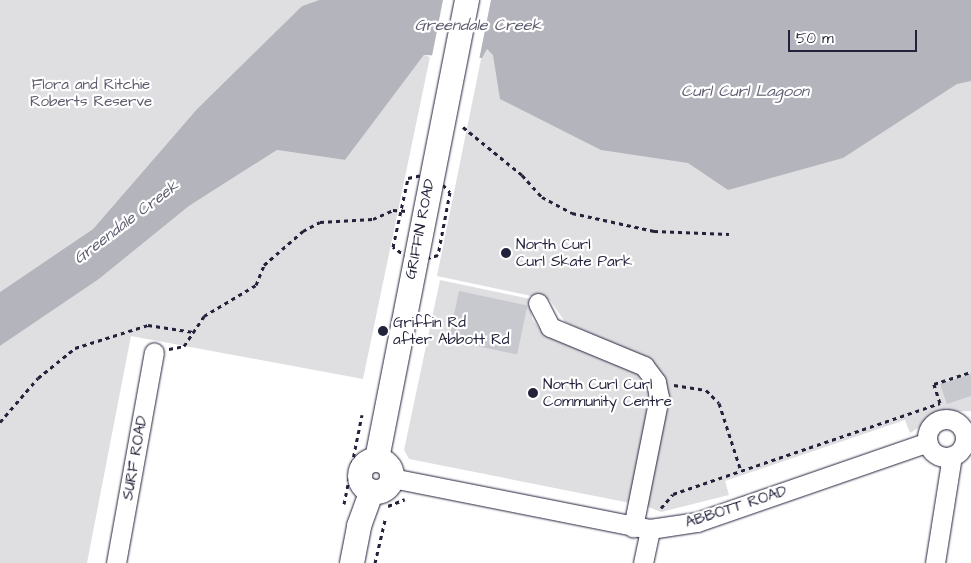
<!DOCTYPE html>
<style>
body{margin:0}
#map{position:relative;width:971px;height:563px;overflow:hidden;background:#fff;font-family:"Architects Daughter",sans-serif}
div>[style]{position:absolute}
.green>*{inset:0;background:#dfdfe2}
.water>*{inset:0;background:#b4b4bc}
.pier>*{inset:0;background:#fff}
.building>*{inset:0;background:#c8c8cf;transform-origin:0 0}
.path>*{height:3px;margin-top:-1.5px;transform-origin:0;background:repeating-linear-gradient(90deg,#22223b 0 4px,transparent 0 8px)}
.roads{filter:drop-shadow(0 0 1px #22223b) drop-shadow(0 0 1px #22223b)}
.minor>*{height:19px;margin:-9.5px;padding:0 9.5px;transform-origin:9.5px;border-radius:9.5px;background:#fff}
.minor>.ring{margin:-9.5px;padding:0;box-sizing:content-box;background:none;border:19px solid #fff;border-radius:50%}
.major>*{height:24px;margin:-12px;padding:0 12px;transform-origin:12px;border-radius:12px;background:#fff}
.major>.ring{margin:-12px;padding:0;box-sizing:content-box;background:none;border:24px solid #fff;border-radius:50%}
.dots>*{width:14px;height:14px;translate:-50% -50%;box-sizing:border-box;border:2px solid #fff;border-radius:50%}
span{translate:-50% -50%;white-space:nowrap;text-align:center;line-height:1.15;-webkit-text-stroke:4.5px #fff;paint-order:stroke}
.park-label{font-size:15px;color:#5b5b6d}
.street-label{font-size:15px;color:#22223b}
.poi-label{font-size:15px;color:#22223b}
.left{translate:0 -50%;text-align:left}
.water-label{font-size:16px;color:#5c5c6f;font-style:italic}
.scale{position:absolute;left:788px;top:30px;width:129px;height:22px;box-sizing:border-box;border:2px solid #22223b;border-top:0;padding-left:6px;font-size:15px;line-height:18px;white-space:nowrap;color:#22223b;-webkit-text-stroke:4px #fff;paint-order:stroke}
</style>
<div id="map">
<div class="green">
<div style="clip-path:polygon(0 0,319px 0,302px 6px,197px 109px,93px 229px,0 292px)"></div>
<div style="clip-path:polygon(493px 0,971px 0,971px 411px,944px 412px,910px 433px,905px 420px,725px 481px,729px 495px,661px 512px,646px 506px,644px 487px,668px 408px,664px 377px,644px 357px,565px 322px,550px 300px,437px 276px)"></div>
<div style="clip-path:polygon(424px 55px,430px 57px,363px 379px,131px 336px,87px 563px,0 563px,0 346px,99px 279px,189px 206px,277px 150px,345px 160px)"></div>
<div style="clip-path:polygon(440px 280px,530px 299px,532px 319px,542px 332px,642px 373px,653px 400px,630px 503px,409px 459px,404px 450px)"></div>
</div>
<div class="water">
<div style="clip-path:polygon(319px 0,971px 0,971px 81px,957px 84px,843px 158px,728px 190px,688px 163px,601px 150px,500px 99px,493px 55px,487px 49px,482px 58px,424px 55px,345px 160px,277px 150px,189px 206px,99px 279px,0 346px,0 292px,93px 229px,197px 109px,302px 6px)"></div>
</div>
<div class="pier">
<div style="clip-path:polygon(443px 0,491px 0,479px 60px,432px 56px)"></div>
</div>
<div class="building">
<div style="left:459px;top:291px;width:70px;height:50px;rotate:12deg"></div>
<div style="clip-path:polygon(971px 374px,971px 396px,947px 404px,940px 384px)"></div>
</div>
<div class="path">
<div style="left:463px;top:127px;width:76px;rotate:39.1deg"></div>
<div style="left:522px;top:175px;width:30px;rotate:48deg"></div>
<div style="left:542px;top:197px;width:34px;rotate:28deg"></div>
<div style="left:572px;top:213px;width:84px;rotate:12.4deg"></div>
<div style="left:654px;top:231px;width:75px;rotate:2.3deg"></div>
<div style="left:432px;top:173px;width:26px;rotate:47deg"></div>
<div style="left:450px;top:192px;width:64px;rotate:100.8deg"></div>
<div style="left:438px;top:255px;width:25px;rotate:164deg"></div>
<div style="left:414px;top:262px;width:26px;rotate:-144deg"></div>
<div style="left:393px;top:247px;width:71px;rotate:-77.7deg"></div>
<div style="left:408px;top:178px;width:25px;rotate:-12deg"></div>
<div style="left:169px;top:349px;width:15px;rotate:-11deg"></div>
<div style="left:184px;top:346px;width:36px;rotate:-56deg"></div>
<div style="left:204px;top:316px;width:61px;rotate:-30.8deg"></div>
<div style="left:256px;top:285px;width:22px;rotate:-68deg"></div>
<div style="left:264px;top:265px;width:52px;rotate:-41.1deg"></div>
<div style="left:303px;top:231px;width:19px;rotate:-28deg"></div>
<div style="left:320px;top:222px;width:53px;rotate:-3.2deg"></div>
<div style="left:373px;top:219px;width:22px;rotate:-24deg"></div>
<div style="left:393px;top:210px;width:14px;rotate:4deg"></div>
<div style="left:674px;top:385px;width:32px;rotate:9deg"></div>
<div style="left:706px;top:390px;width:18px;rotate:45deg"></div>
<div style="left:719px;top:403px;width:71px;rotate:72.1deg"></div>
<div style="left:0;top:422px;width:58px;rotate:-49.2deg"></div>
<div style="left:38px;top:378px;width:48px;rotate:-39deg"></div>
<div style="left:75px;top:348px;width:77px;rotate:-17.5deg"></div>
<div style="left:148px;top:325px;width:46px;rotate:8.8deg"></div>
<div style="left:344px;top:504px;width:91px;rotate:-78.6deg"></div>
<div style="left:388px;top:506px;width:18px;rotate:-22deg"></div>
<div style="left:661px;top:508px;width:18px;rotate:-49deg"></div>
<div style="left:673px;top:494px;width:282px;rotate:-18.8deg"></div>
<div style="left:940px;top:403px;width:20px;rotate:-108deg"></div>
<div style="left:934px;top:384px;width:39px;rotate:-18deg"></div>
<div style="left:375px;top:563px;width:44px;rotate:-76.9deg"></div>
</div>
<div class="roads">
<div class="minor">
<div style="left:538px;top:303px;width:27px;rotate:63deg"></div>
<div style="left:550px;top:327px;width:102px;rotate:22.5deg"></div>
<div style="left:644px;top:366px;width:20px;rotate:53deg"></div>
<div style="left:656px;top:382px;width:15px;rotate:79deg"></div>
<div style="left:659px;top:397px;width:133px;rotate:101.3deg"></div>
<div class="ring" style="left:927px;top:419px;width:19px;height:19px"></div>
<div style="left:392px;top:478px;width:263px;rotate:11.2deg"></div>
<div style="left:650px;top:529px;width:48px;rotate:-8.5deg"></div>
<div style="left:697px;top:522px;width:244px;rotate:-19.1deg"></div>
<div style="left:116px;top:563px;width:214px;rotate:-79.8deg"></div>
<div style="left:643px;top:563px;width:35px;rotate:-78deg"></div>
<div style="left:935px;top:563px;width:108px;rotate:-81deg"></div>
</div>
<div class="major">
<div style="left:377px;top:459px;width:468px;rotate:-78.9deg"></div>
<div class="ring" style="left:360px;top:460px;width:8px;height:8px"></div>
<div style="left:352px;top:563px;width:38px;rotate:-79deg"></div>
<div style="left:359px;top:526px;width:37px;rotate:-70deg"></div>
</div>
</div>
<div class="dots">
<div style="left:506px;top:253px;background:#22223b"></div>
<div style="left:383px;top:331px;background:#22223b"></div>
<div style="left:533px;top:393px;background:#22223b"></div>
</div>
<div class="park-label">
<span style="left:91px;top:93px">Flora and Ritchie<br>Roberts Reserve</span>
</div>
<div class="street-label">
<span style="left:420px;top:229px;rotate:-79deg">GRIFFIN ROAD</span>
<span style="left:135px;top:458px;rotate:-80deg">SURF ROAD</span>
<span style="left:736px;top:507px;rotate:-18deg">ABBOTT ROAD</span>
</div>
<div class="poi-label">
<span class="left" style="left:516px;top:253px">North Curl<br>Curl Skate Park</span>
<span class="left" style="left:393px;top:331px">Griffin Rd<br>after Abbott Rd</span>
<span class="left" style="left:543px;top:393px">North Curl Curl<br>Community Centre</span>
</div>
<div class="water-label">
<span style="left:478px;top:25px">Greendale Creek</span>
<span style="left:745px;top:91px">Curl Curl Lagoon</span>
<span style="left:126px;top:222px;rotate:-37deg">Greendale Creek</span>
</div>
<div class="scale">50 m</div>
</div>
